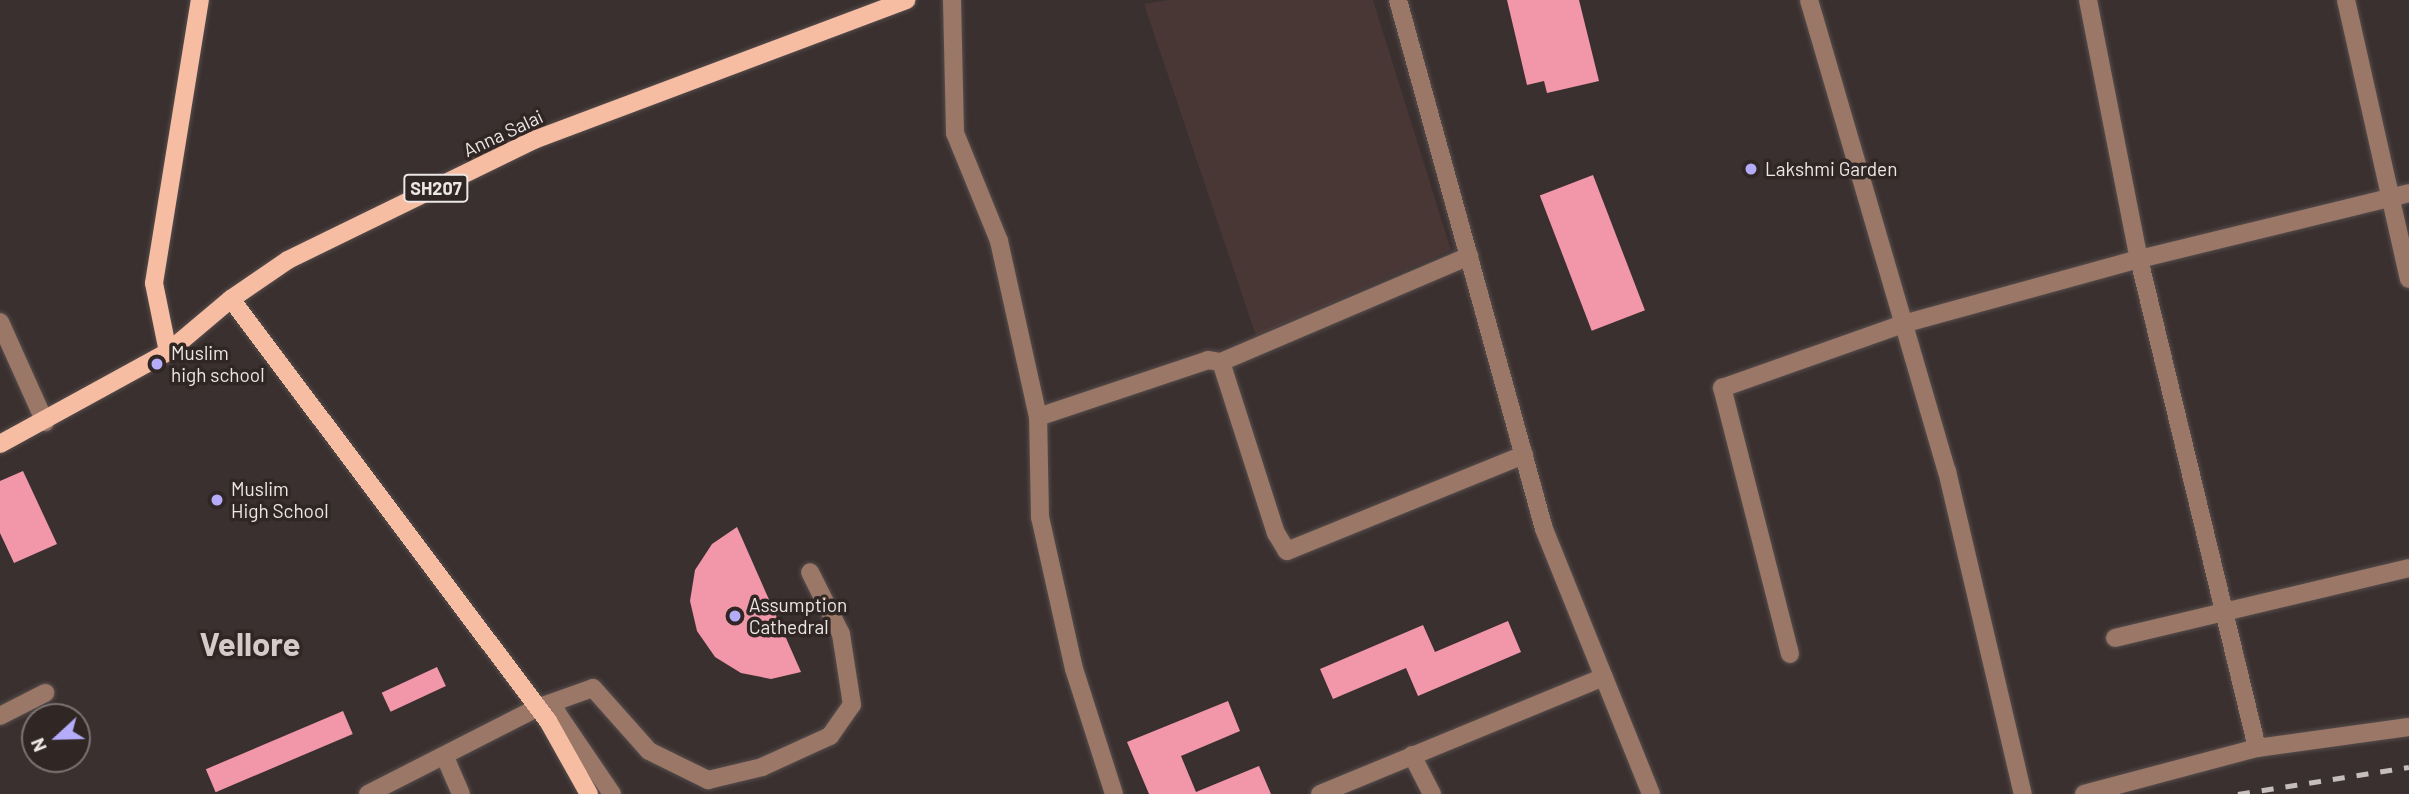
<!DOCTYPE html>
<style>
body{margin:0}
#map{position:relative;width:2409px;height:794px;overflow:hidden;background:#3a302f;font-family:Barlow,sans-serif}
div>[style]{position:absolute}
.built>*{inset:0;background:#483735}
.building>*{inset:0;background:#f297aa;transform-origin:0 0}
.roads{filter:drop-shadow(0 0 2px #564d4c) drop-shadow(0 0 2px #564d4c)}
.minor>*{height:18px;margin:-9px;padding:0 9px;transform-origin:9px;border-radius:9px;background:#9a7767}
.major>*{height:18px;margin:-9px;padding:0 9px;transform-origin:9px;border-radius:9px;background:#f7bda3}
.rail>*{height:5px;margin-top:-2.5px;transform-origin:0;background:repeating-linear-gradient(90deg,#c5bebd 0 12px,transparent 0 24px)}
.dots>*{width:19px;height:19px;translate:-50% -50%;box-sizing:border-box;border:4px solid #302725;border-radius:50%}
span{translate:-50% -50%;white-space:nowrap;text-align:center;line-height:1.15;-webkit-text-stroke:7px #302725;paint-order:stroke}
.shield-label span{padding:2px 5px;background:#302725;border:2px solid;border-radius:5px;-webkit-text-stroke-width:0}
.shield-label{font-size:18px;color:#ece6e5;font-weight:700}
.street-label{font-size:19px;color:#ece6e5}
.poi-label{font-size:19px;color:#ece6e5}
.left{translate:0 -50%;text-align:left}
.town-label{font-size:33px;color:#d7cbc9;font-weight:700}
.north{position:absolute;left:21px;top:703px;width:70px;height:70px;box-sizing:border-box;background:#302725;border:2px solid #7b7372;border-radius:50%;rotate:248deg;font-size:19px;font-weight:700;line-height:28px;text-align:center;color:#ece6e5}
.north::after{content:'';display:block;margin:auto;width:24px;height:32px;background:#b4acf9;clip-path:polygon(50% 0,100% 100%,50% 72%,0 100%)}
</style>
<div id="map">
<div class="built">
<div style="clip-path:polygon(1168px 0,1373px 0,1451px 250px,1256px 336px,1144px 4px)"></div>
</div>
<div class="building">
<div style="clip-path:polygon(1507px 0,1579px 0,1599px 81px,1547px 93px,1544px 81px,1527px 85px)"></div>
<div style="left:1593px;top:175px;width:145px;height:57px;rotate:69deg"></div>
<div style="clip-path:polygon(23px 471px,57px 544px,14px 563px,0 533px,0 481px)"></div>
<div style="clip-path:polygon(737px 527px,801px 672px,771px 679px,741px 673px,715px 657px,697px 631px,690px 601px,695px 570px,712px 544px)"></div>
<div style="clip-path:polygon(1508px 621px,1521px 652px,1418px 696px,1406px 668px,1333px 699px,1320px 669px,1423px 625px,1435px 652px)"></div>
<div style="left:437px;top:667px;width:21px;height:61px;rotate:65deg"></div>
<div style="clip-path:polygon(1228px 701px,1240px 731px,1181px 756px,1196px 792px,1259px 766px,1271px 794px,1149px 794px,1127px 742px)"></div>
<div style="left:343px;top:711px;width:25px;height:149px;rotate:67deg"></div>
</div>
<div class="roads">
<div class="minor">
<div style="left:952px;top:0;width:133px;rotate:88.7deg"></div>
<div style="left:955px;top:133px;width:117px;rotate:67.8deg"></div>
<div style="left:999px;top:241px;width:180px;rotate:77.5deg"></div>
<div style="left:1398px;top:0;width:549px;rotate:74.57deg"></div>
<div style="left:1544px;top:529px;width:286px;rotate:68deg"></div>
<div style="left:1809px;top:0;width:491px;rotate:73.7deg"></div>
<div style="left:1947px;top:471px;width:332px;rotate:76.8deg"></div>
<div style="left:2088px;top:0;width:264px;rotate:78.9deg"></div>
<div style="left:2139px;top:259px;width:503px;rotate:76.43deg"></div>
<div style="left:2346px;top:0;width:286px;rotate:77.3deg"></div>
<div style="left:0;top:322px;width:110px;rotate:65.8deg"></div>
<div style="left:1221px;top:362px;width:180px;rotate:72.2deg"></div>
<div style="left:1276px;top:533px;width:21px;rotate:59deg"></div>
<div style="left:1287px;top:551px;width:256px;rotate:-22.1deg"></div>
<div style="left:2115px;top:638px;width:302px;rotate:-13.4deg"></div>
<div style="left:1790px;top:654px;width:275px;rotate:-104.3deg"></div>
<div style="left:1722px;top:388px;width:192px;rotate:-19.5deg"></div>
<div style="left:1903px;top:324px;width:245px;rotate:-15.4deg"></div>
<div style="left:2139px;top:259px;width:278px;rotate:-13.7deg"></div>
<div style="left:537px;top:708px;width:21px;rotate:14deg"></div>
<div style="left:557px;top:713px;width:98px;rotate:55.8deg"></div>
<div style="left:0;top:716px;width:51px;rotate:-27.1deg"></div>
<div style="left:1412px;top:755px;width:44px;rotate:62.9deg"></div>
<div style="left:445px;top:757px;width:40px;rotate:66.6deg"></div>
<div style="left:368px;top:794px;width:190px;rotate:-27deg"></div>
<div style="left:537px;top:708px;width:59px;rotate:-19.7deg"></div>
<div style="left:593px;top:688px;width:84px;rotate:48.4deg"></div>
<div style="left:649px;top:751px;width:66px;rotate:26.2deg"></div>
<div style="left:708px;top:780px;width:56px;rotate:-13.5deg"></div>
<div style="left:762px;top:767px;width:75px;rotate:-24.5deg"></div>
<div style="left:830px;top:736px;width:38px;rotate:-55deg"></div>
<div style="left:852px;top:705px;width:72px;rotate:-98.8deg"></div>
<div style="left:841px;top:634px;width:69px;rotate:-116.6deg"></div>
<div style="left:1114px;top:794px;width:131px;rotate:-107.7deg"></div>
<div style="left:1074px;top:669px;width:156px;rotate:-102.6deg"></div>
<div style="left:1040px;top:517px;width:100px;rotate:-91.1deg"></div>
<div style="left:1038px;top:417px;width:179px;rotate:-18.5deg"></div>
<div style="left:1208px;top:360px;width:13px;rotate:9deg"></div>
<div style="left:1221px;top:362px;width:270px;rotate:-23.1deg"></div>
<div style="left:1320px;top:794px;width:307px;rotate:-22.4deg"></div>
<div style="left:2084px;top:794px;width:179px;rotate:-14.9deg"></div>
<div style="left:2257px;top:748px;width:153px;rotate:-7.9deg"></div>
</div>
<div class="major">
<div style="left:231px;top:299px;width:528px;rotate:53.09deg"></div>
<div style="left:548px;top:721px;width:84px;rotate:60.7deg"></div>
<div style="left:168px;top:352px;width:70px;rotate:-101.5deg"></div>
<div style="left:154px;top:283px;width:287px;rotate:-80.8deg"></div>
<div style="left:0;top:444px;width:192px;rotate:-28.7deg"></div>
<div style="left:168px;top:352px;width:82px;rotate:-40.1deg"></div>
<div style="left:231px;top:299px;width:69px;rotate:-34.4deg"></div>
<div style="left:288px;top:260px;width:274px;rotate:-26deg"></div>
<div style="left:534px;top:140px;width:398px;rotate:-20.6deg"></div>
</div>
</div>
<div class="rail">
<div style="left:2238px;top:794px;width:173px;rotate:-9deg"></div>
</div>
<div class="dots">
<div style="left:1751px;top:169px;background:#b4acf9"></div>
<div style="left:157px;top:364px;background:#b4acf9"></div>
<div style="left:217px;top:500px;background:#b4acf9"></div>
<div style="left:735px;top:616px;background:#b4acf9"></div>
</div>
<div class="shield-label">
<span style="left:436px;top:188px">SH207</span>
</div>
<div class="street-label">
<span style="left:503px;top:133px;rotate:-25deg">Anna Salai</span>
</div>
<div class="poi-label">
<span class="left" style="left:1765px;top:169px">Lakshmi Garden</span>
<span class="left" style="left:171px;top:364px">Muslim<br>high school</span>
<span class="left" style="left:231px;top:500px">Muslim<br>High School</span>
<span class="left" style="left:749px;top:616px">Assumption<br>Cathedral</span>
</div>
<div class="town-label">
<span style="left:250px;top:644px">Vellore</span>
</div>
<div class="north">N</div>
</div>
